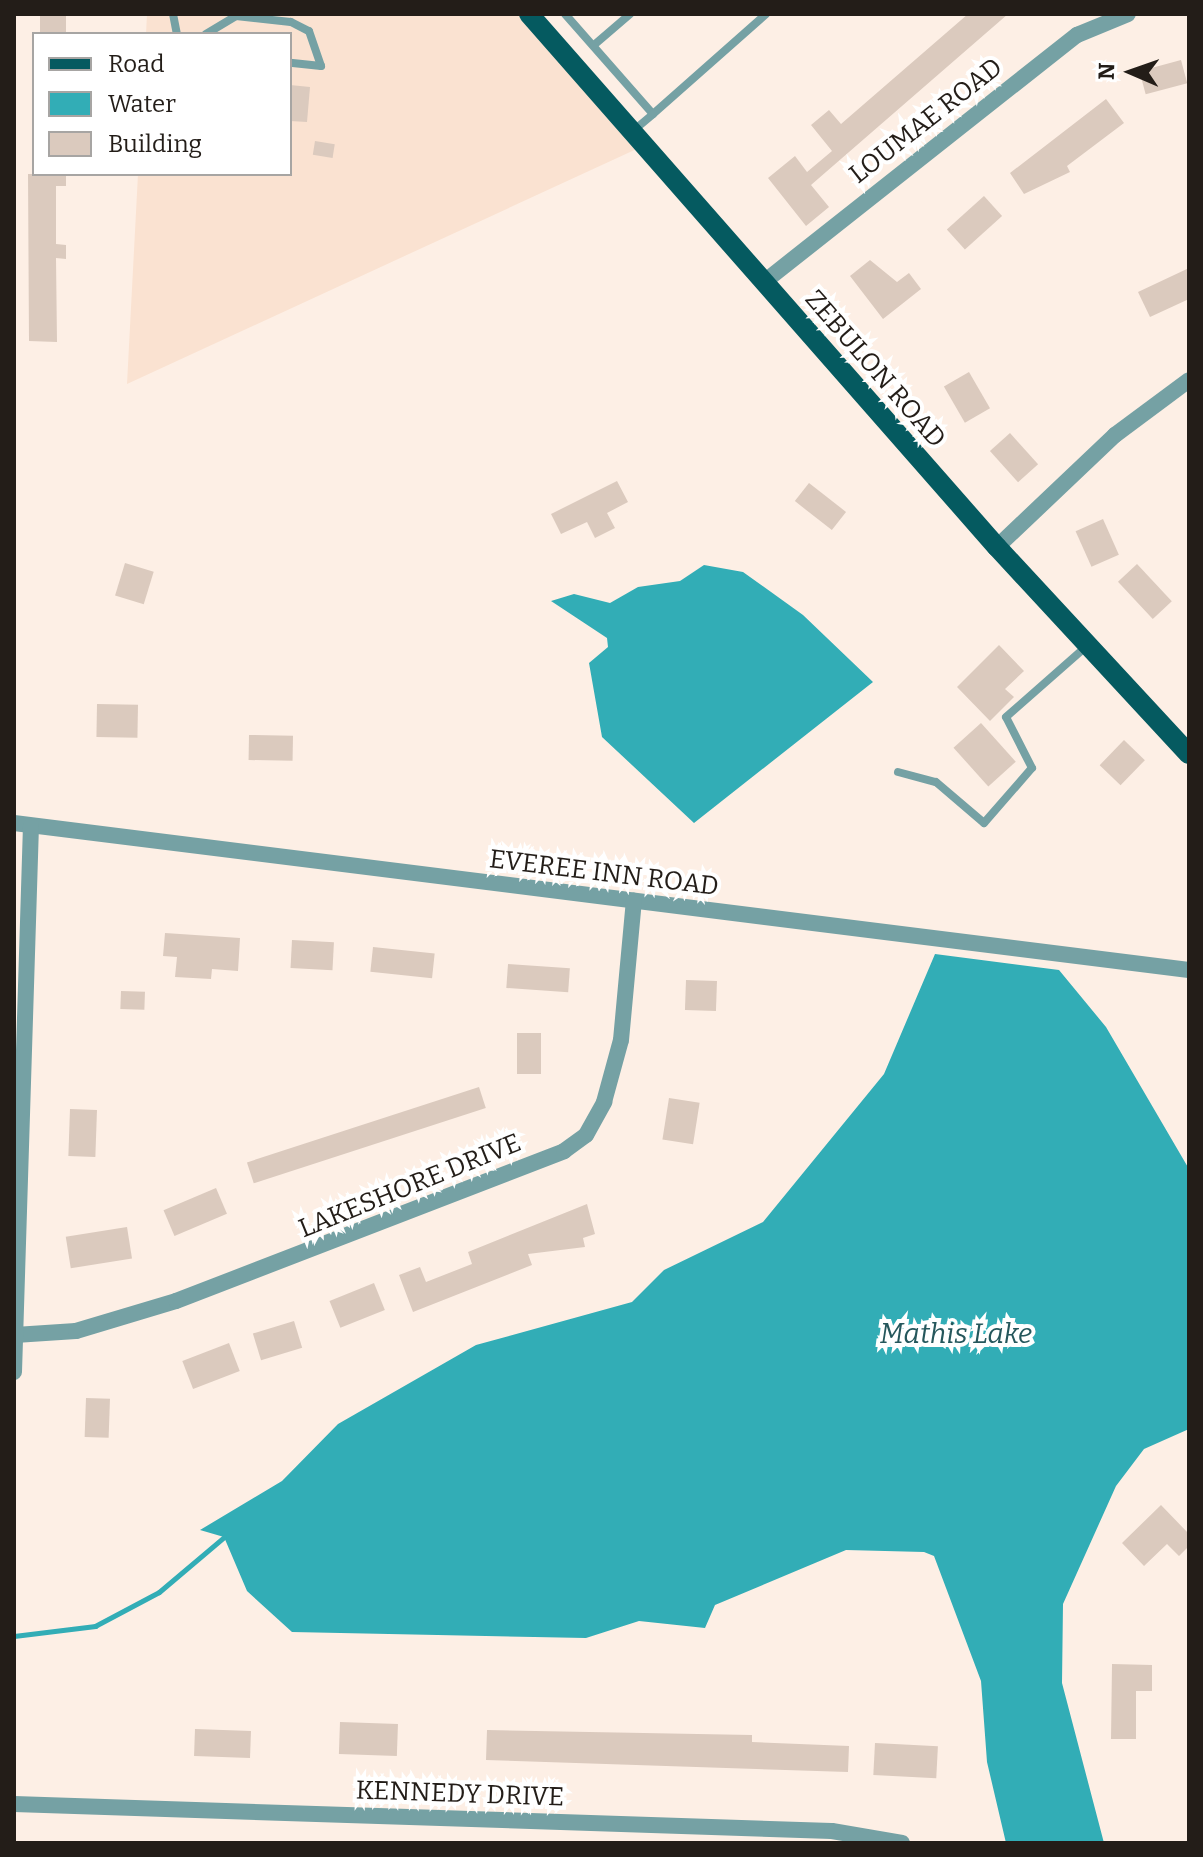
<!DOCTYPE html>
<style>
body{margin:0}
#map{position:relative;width:1203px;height:1857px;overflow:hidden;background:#fdefe5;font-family:Bitter,serif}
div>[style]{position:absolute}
.built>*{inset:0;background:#fae2d1}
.water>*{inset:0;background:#32adb6}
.stream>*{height:5px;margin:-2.5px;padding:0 2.5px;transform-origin:2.5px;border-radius:2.5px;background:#32adb6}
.building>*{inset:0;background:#dbcabe;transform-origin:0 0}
.service>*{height:8px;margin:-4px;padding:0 4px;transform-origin:4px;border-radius:4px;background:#75a1a4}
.minor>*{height:16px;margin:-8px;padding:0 8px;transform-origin:8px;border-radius:8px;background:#75a1a4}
.primary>*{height:20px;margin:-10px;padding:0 10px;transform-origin:10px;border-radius:10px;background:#055a60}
span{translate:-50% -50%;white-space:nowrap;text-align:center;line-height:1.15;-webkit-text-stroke:8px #fff;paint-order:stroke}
.street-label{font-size:26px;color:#231d18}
.water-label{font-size:28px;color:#25575c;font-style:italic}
.frame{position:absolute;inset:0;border:16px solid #231d18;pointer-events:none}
.legend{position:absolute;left:32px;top:32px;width:260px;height:144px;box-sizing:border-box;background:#fff;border:2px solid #a7a5a3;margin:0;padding:10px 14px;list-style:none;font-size:24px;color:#231d18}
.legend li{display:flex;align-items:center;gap:16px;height:40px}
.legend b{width:40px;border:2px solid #a7a5a3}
.north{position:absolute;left:1091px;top:32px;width:80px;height:80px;-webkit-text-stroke:6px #fff;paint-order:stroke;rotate:272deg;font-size:22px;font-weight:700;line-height:32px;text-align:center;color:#231d18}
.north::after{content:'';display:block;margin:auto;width:28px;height:36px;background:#231d18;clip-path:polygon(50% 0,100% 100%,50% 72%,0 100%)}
</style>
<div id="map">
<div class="built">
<div style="clip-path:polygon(147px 14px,531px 14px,641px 147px,127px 384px,138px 174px,290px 174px,290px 34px,146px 34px)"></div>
</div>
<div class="water">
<div style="clip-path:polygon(704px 565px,743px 572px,803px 615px,873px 682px,694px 823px,602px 737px,589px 663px,608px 647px,607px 638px,551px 601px,574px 594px,610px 603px,638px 587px,680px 581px)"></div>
<div style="clip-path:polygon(935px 954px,1059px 970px,1106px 1027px,1189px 1169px,1189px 1429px,1144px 1449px,1116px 1486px,1063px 1604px,1062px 1683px,1104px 1843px,1006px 1843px,987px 1762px,981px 1681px,934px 1556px,924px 1552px,846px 1550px,715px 1605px,705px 1628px,639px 1621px,586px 1638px,292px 1632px,247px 1591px,224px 1537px,200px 1530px,282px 1481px,338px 1424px,476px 1345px,632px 1302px,664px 1270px,763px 1222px,884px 1074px)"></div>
</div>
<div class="stream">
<div style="left:14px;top:1636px;width:82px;rotate:-7deg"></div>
<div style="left:95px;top:1626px;width:72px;rotate:-28deg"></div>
<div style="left:159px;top:1592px;width:85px;rotate:-40.2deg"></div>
</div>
<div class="building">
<div style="left:40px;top:14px;width:26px;height:20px"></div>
<div style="clip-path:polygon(968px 14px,1008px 14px,811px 185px,829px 207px,806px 226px,768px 178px,795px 156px,807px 172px,832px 151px,811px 125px,829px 110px,841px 124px)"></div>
<div style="left:1181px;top:60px;width:24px;height:43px;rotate:75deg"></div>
<div style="clip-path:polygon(290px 85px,310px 87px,307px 122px,290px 121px)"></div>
<div style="clip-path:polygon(1106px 99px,1124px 123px,1067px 166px,1070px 172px,1024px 194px,1010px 173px)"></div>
<div style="left:315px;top:141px;width:20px;height:14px;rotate:9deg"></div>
<div style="clip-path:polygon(28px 174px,66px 174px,66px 186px,56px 186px,56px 244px,66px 245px,66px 259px,56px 258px,57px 342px,29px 341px)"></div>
<div style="left:984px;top:196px;width:27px;height:50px;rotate:48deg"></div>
<div style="clip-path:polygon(870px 260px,897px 282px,909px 273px,921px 289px,883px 319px,850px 276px)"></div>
<div style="clip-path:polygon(1189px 268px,1189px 299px,1150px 317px,1138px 292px)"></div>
<div style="left:969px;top:372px;width:42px;height:29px;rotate:60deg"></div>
<div style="left:1010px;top:433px;width:42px;height:27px;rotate:48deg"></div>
<div style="clip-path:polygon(617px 481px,628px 502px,607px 513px,615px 528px,595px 538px,587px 522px,561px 534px,551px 514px)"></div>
<div style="left:809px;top:483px;width:47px;height:23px;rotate:38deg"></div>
<div style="left:1103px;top:519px;width:39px;height:30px;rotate:66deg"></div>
<div style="left:125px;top:563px;width:30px;height:34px;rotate:17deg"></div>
<div style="left:1137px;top:564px;width:51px;height:26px;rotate:47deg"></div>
<div style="clip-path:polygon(999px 645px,1024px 671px,1005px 689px,1014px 697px,990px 721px,957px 687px)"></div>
<div style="left:97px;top:704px;width:41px;height:33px;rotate:1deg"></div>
<div style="left:981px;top:723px;width:52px;height:37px;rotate:48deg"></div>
<div style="left:249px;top:735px;width:44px;height:25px;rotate:1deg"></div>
<div style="left:1124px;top:740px;width:29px;height:35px;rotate:44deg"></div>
<div style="clip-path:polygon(165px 933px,240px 938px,238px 971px,212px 969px,211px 979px,175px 977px,177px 957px,163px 956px)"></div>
<div style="left:292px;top:940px;width:42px;height:28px;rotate:3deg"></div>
<div style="left:373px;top:947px;width:62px;height:25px;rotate:6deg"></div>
<div style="left:508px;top:964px;width:62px;height:24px;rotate:4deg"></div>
<div style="left:686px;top:980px;width:31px;height:30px;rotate:2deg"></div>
<div style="left:121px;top:991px;width:24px;height:18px;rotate:2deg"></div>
<div style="left:517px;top:1033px;width:24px;height:41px"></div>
<div style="left:479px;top:1087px;width:22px;height:244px;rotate:72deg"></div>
<div style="left:669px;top:1098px;width:31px;height:42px;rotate:9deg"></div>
<div style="left:70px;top:1109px;width:27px;height:47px;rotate:2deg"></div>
<div style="left:216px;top:1188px;width:28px;height:57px;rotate:67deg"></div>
<div style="clip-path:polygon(587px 1204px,595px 1234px,583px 1238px,585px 1247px,528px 1254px,532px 1265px,413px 1312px,399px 1275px,420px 1267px,426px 1282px,472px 1264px,468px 1252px)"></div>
<div style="left:127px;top:1227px;width:32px;height:62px;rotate:81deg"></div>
<div style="left:374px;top:1283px;width:29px;height:48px;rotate:68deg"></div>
<div style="left:294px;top:1321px;width:28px;height:43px;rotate:73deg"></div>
<div style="left:229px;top:1343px;width:30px;height:50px;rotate:69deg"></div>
<div style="left:86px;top:1398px;width:24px;height:39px;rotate:2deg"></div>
<div style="clip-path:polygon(1161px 1505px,1189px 1534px,1189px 1546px,1179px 1556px,1167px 1544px,1144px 1566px,1122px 1543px)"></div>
<div style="clip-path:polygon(1112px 1664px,1152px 1665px,1152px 1691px,1136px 1691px,1136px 1739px,1111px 1739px)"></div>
<div style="left:340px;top:1722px;width:58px;height:32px;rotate:2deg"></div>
<div style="left:195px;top:1729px;width:56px;height:27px;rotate:2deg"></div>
<div style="clip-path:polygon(487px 1730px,752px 1735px,752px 1742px,849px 1746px,848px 1772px,486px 1760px)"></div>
<div style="left:875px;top:1743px;width:63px;height:32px;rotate:3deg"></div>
</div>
<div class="service">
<div style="left:173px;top:14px;width:20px;rotate:79deg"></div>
<div style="left:565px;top:14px;width:133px;rotate:48.7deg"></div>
<div style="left:653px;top:114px;width:151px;rotate:-41.5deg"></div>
<div style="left:206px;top:34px;width:35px;rotate:-31deg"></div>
<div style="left:236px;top:16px;width:55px;rotate:6.2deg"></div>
<div style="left:291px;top:22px;width:20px;rotate:27deg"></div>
<div style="left:309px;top:31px;width:37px;rotate:71deg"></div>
<div style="left:321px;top:66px;width:31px;rotate:-174deg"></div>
<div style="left:594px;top:45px;width:48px;rotate:-40.7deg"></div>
<div style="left:633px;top:131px;width:26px;rotate:-40deg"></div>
<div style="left:898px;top:772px;width:39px;rotate:15deg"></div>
<div style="left:936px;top:782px;width:63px;rotate:40.5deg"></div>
<div style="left:984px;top:823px;width:73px;rotate:-48.9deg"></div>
<div style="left:1032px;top:768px;width:57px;rotate:-117deg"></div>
<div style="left:1006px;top:717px;width:109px;rotate:-41.3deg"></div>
</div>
<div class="minor">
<div style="left:764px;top:282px;width:399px;rotate:-38.3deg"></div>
<div style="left:1077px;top:35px;width:55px;rotate:-22.4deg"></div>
<div style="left:997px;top:547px;width:163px;rotate:-43.5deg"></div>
<div style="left:1115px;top:435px;width:92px;rotate:-36.6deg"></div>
<div style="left:14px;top:823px;width:1184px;rotate:7.13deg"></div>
<div style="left:15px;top:1335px;width:61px;rotate:-3.8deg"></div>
<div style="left:76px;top:1331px;width:104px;rotate:-16.7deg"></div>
<div style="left:176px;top:1301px;width:416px;rotate:-21.1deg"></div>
<div style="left:564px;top:1151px;width:27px;rotate:-36deg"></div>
<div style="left:586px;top:1135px;width:38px;rotate:-61deg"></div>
<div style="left:604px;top:1102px;width:64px;rotate:-74.7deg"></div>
<div style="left:621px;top:1040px;width:140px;rotate:-84.7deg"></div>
<div style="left:14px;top:1372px;width:546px;rotate:-88.22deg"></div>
<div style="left:14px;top:1804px;width:818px;rotate:1.89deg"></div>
<div style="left:832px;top:1831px;width:71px;rotate:9.7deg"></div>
</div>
<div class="primary">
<div style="left:529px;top:14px;width:709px;rotate:48.72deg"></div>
<div style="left:997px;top:547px;width:282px;rotate:47.2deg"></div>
</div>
<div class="street-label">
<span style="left:926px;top:121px;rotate:-38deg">LOUMAE ROAD</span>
<span style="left:875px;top:369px;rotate:49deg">ZEBULON ROAD</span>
<span style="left:604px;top:873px;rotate:7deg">EVEREE INN ROAD</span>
<span style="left:410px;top:1186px;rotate:-22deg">LAKESHORE DRIVE</span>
<span style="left:460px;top:1794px;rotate:2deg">KENNEDY DRIVE</span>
</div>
<div class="water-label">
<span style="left:956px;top:1334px">Mathis Lake</span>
</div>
<div class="frame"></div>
<ul class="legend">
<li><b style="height:10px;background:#055a60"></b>Road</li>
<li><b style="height:22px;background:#32adb6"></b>Water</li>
<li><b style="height:22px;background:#dbcabe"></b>Building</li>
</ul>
<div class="north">N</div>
</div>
